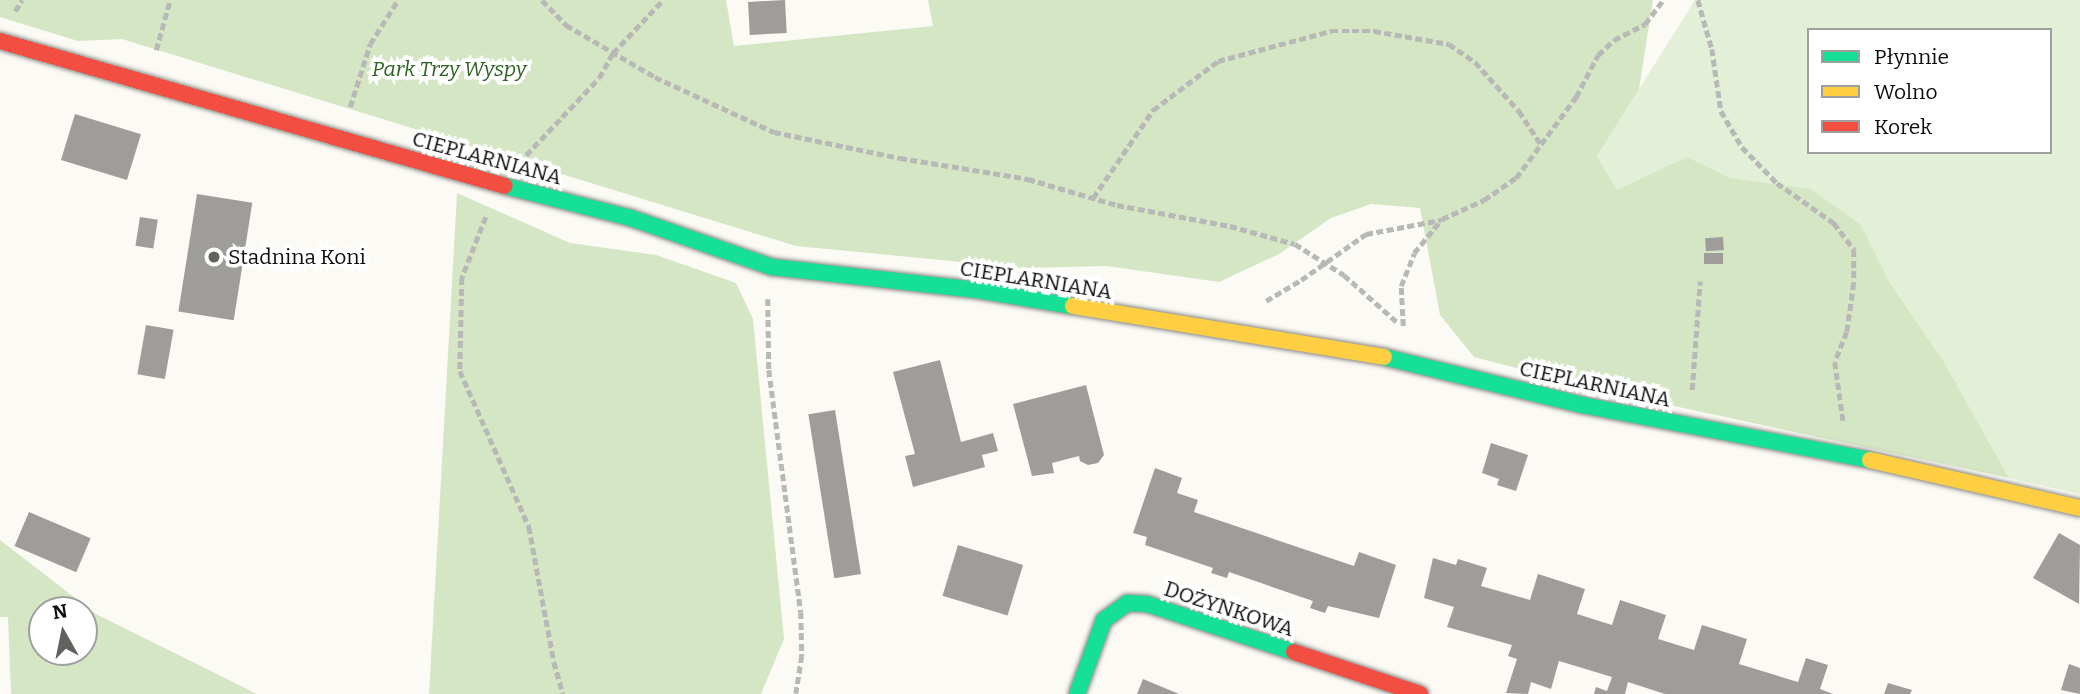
<!DOCTYPE html>
<meta charset="utf-8">
<style>
body{margin:0}
#map{position:relative;width:2080px;height:694px;overflow:hidden;background:#fbfaf4;font-family:Bitter,serif}
div>[style]{position:absolute}
.green>*{inset:0;background:#e3efd6}
.forest>*{inset:0;background:#d4e6c4}
.building>*{inset:0;background:#9f9d99;transform-origin:0 0}
.path>*{height:4.5px;margin-top:-2.25px;transform-origin:0;background:repeating-linear-gradient(90deg,#b8b8b7 0 7px,transparent 0 10.5px)}
.roads{filter:drop-shadow(0 0 2px #8b8b88) drop-shadow(0 0 2px #8b8b88)}
.fast>*{height:16px;margin:-8px;padding:0 8px;transform-origin:8px;border-radius:8px;background:#16e098}
.slow>*{height:16px;margin:-8px;padding:0 8px;transform-origin:8px;border-radius:8px;background:#ffcf43}
.jam>*{height:16px;margin:-8px;padding:0 8px;transform-origin:8px;border-radius:8px;background:#f24e42}
.dots>*{width:19px;height:19px;translate:-50% -50%;box-sizing:border-box;border:4px solid #fff;border-radius:50%}
span{translate:-50% -50%;white-space:nowrap;text-align:center;line-height:1.15;-webkit-text-stroke:7px #fff;paint-order:stroke}
.park-label{font-size:21px;color:#2d6223;font-style:italic}
.street-label{font-size:21px;color:#0e0e0e}
.poi-label{font-size:21px;color:#0e0e0e}
.left{translate:0 -50%;text-align:left}
.legend{position:absolute;left:1807px;top:28px;width:245px;height:126px;box-sizing:border-box;background:#fff;border:2px solid #9f9f9f;margin:0;padding:9px 12px;list-style:none;font-size:21px;color:#0e0e0e}
.legend li{display:flex;align-items:center;gap:14px;height:35px}
.legend b{width:35px;border:2px solid #9f9f9f}
.north{position:absolute;left:28px;top:596px;width:70px;height:70px;box-sizing:border-box;background:#fff;border:2px solid #9f9f9f;border-radius:50%;rotate:351deg;font-size:19px;font-weight:700;line-height:28px;text-align:center;color:#0e0e0e}
.north::after{content:'';display:block;margin:auto;width:24px;height:32px;background:#61615e;clip-path:polygon(50% 0,100% 100%,50% 72%,0 100%)}
</style>
<div id="map">
<div class="green">
<div style="clip-path:polygon(evenodd,1695px 0,2080px 0,2080px 494px,2009px 478px,1944px 362px,1890px 283px,1861px 226px,1811px 189px,1730px 178px,1687px 158px,1617px 190px,1597px 156px,1695px 0,1809px 30px,2050px 30px,2050px 152px,1809px 152px,1809px 30px)"></div>
</div>
<div class="forest">
<div style="clip-path:polygon(0 0,726px 0,734px 46px,933px 26px,928px 0,1653px 0,1639px 89px,1597px 156px,1617px 190px,1687px 157px,1730px 178px,1811px 189px,1861px 225px,1890px 283px,1944px 362px,2009px 478px,1604px 391px,1474px 357px,1440px 315px,1420px 208px,1371px 204px,1331px 218px,1279px 254px,1219px 282px,1107px 266px,1024px 268px,796px 246px,122px 39px,78px 41px,0 17px)"></div>
<div style="clip-path:polygon(457px 193px,570px 243px,656px 255px,736px 283px,753px 319px,784px 639px,761px 694px,429px 694px)"></div>
<div style="clip-path:polygon(evenodd,0 540px,96px 614px,257px 694px,11px 694px,8px 617px,0 617px,0 540px,42px 610px,84px 610px,84px 652px,42px 652px,42px 610px)"></div>
</div>
<div class="building">
<div style="left:785px;top:0;width:33px;height:37px;rotate:87deg"></div>
<div style="left:75px;top:114px;width:69px;height:48px;rotate:17deg"></div>
<div style="left:197px;top:194px;width:56px;height:119px;rotate:9deg"></div>
<div style="left:140px;top:217px;width:18px;height:29px;rotate:9deg"></div>
<div style="left:1723px;top:237px;width:13px;height:18px;rotate:86deg"></div>
<div style="left:1704px;top:253px;width:19px;height:11px"></div>
<div style="left:146px;top:325px;width:28px;height:50px;rotate:10deg"></div>
<div style="clip-path:polygon(940px 360px,961px 442px,993px 433px,998px 451px,982px 455px,985px 467px,913px 487px,905px 456px,915px 454px,893px 372px)"></div>
<div style="clip-path:polygon(1086px 385px,1104px 455px,1098px 463px,1088px 465px,1080px 461px,1079px 456px,1052px 463px,1054px 473px,1032px 476px,1013px 404px)"></div>
<div style="left:835px;top:410px;width:166px;height:27px;rotate:81deg"></div>
<div style="clip-path:polygon(1491px 443px,1528px 455px,1516px 491px,1497px 485px,1499px 479px,1482px 473px)"></div>
<div style="clip-path:polygon(1155px 468px,1182px 478px,1177px 493px,1198px 500px,1194px 512px,1354px 566px,1359px 552px,1396px 565px,1379px 618px,1328px 606px,1325px 613px,1310px 608px,1313px 601px,1229px 572px,1227px 578px,1211px 573px,1213px 568px,1145px 545px,1147px 537px,1133px 533px)"></div>
<div style="left:29px;top:512px;width:67px;height:37px;rotate:23deg"></div>
<div style="clip-path:polygon(2059px 533px,2080px 545px,2079px 604px,2033px 578px)"></div>
<div style="left:958px;top:545px;width:68px;height:53px;rotate:17deg"></div>
<div style="clip-path:polygon(1433px 558px,1456px 565px,1458px 559px,1487px 568px,1481px 586px,1530px 600px,1538px 574px,1585px 589px,1577px 614px,1612px 625px,1620px 600px,1666px 615px,1658px 639px,1694px 650px,1702px 625px,1747px 639px,1739px 664px,1798px 682px,1806px 658px,1828px 665px,1820px 689px,1833px 694px,1665px 694px,1628px 682px,1625px 694px,1594px 694px,1596px 687px,1607px 691px,1612px 677px,1559px 661px,1551px 689px,1531px 682px,1528px 694px,1506px 693px,1517px 659px,1508px 656px,1512px 645px,1447px 627px,1454px 607px,1424px 598px)"></div>
<div style="clip-path:polygon(2069px 664px,2080px 668px,2080px 694px,2061px 690px)"></div>
<div style="clip-path:polygon(1143px 679px,1179px 694px,1137px 694px)"></div>
<div style="clip-path:polygon(1888px 683px,1912px 690px,1910px 694px,1884px 694px)"></div>
</div>
<div class="path">
<div style="left:542px;top:0;width:35px;rotate:46deg"></div>
<div style="left:566px;top:25px;width:103px;rotate:30.3deg"></div>
<div style="left:655px;top:77px;width:131px;rotate:24.8deg"></div>
<div style="left:774px;top:132px;width:129px;rotate:11.7deg"></div>
<div style="left:900px;top:158px;width:130px;rotate:9.3deg"></div>
<div style="left:1028px;top:179px;width:93px;rotate:16.3deg"></div>
<div style="left:1117px;top:205px;width:115px;rotate:10.5deg"></div>
<div style="left:1230px;top:226px;width:67px;rotate:15.5deg"></div>
<div style="left:1295px;top:244px;width:58px;rotate:32.3deg"></div>
<div style="left:1344px;top:275px;width:72px;rotate:41.6deg"></div>
<div style="left:1698px;top:0;width:51px;rotate:74.1deg"></div>
<div style="left:1712px;top:49px;width:63px;rotate:81.7deg"></div>
<div style="left:1721px;top:111px;width:42px;rotate:59.7deg"></div>
<div style="left:1742px;top:147px;width:50px;rotate:45.8deg"></div>
<div style="left:1777px;top:183px;width:70px;rotate:35.1deg"></div>
<div style="left:1834px;top:223px;width:34px;rotate:53deg"></div>
<div style="left:1854px;top:250px;width:33px;rotate:90deg"></div>
<div style="left:1854px;top:283px;width:49px;rotate:98.1deg"></div>
<div style="left:1847px;top:332px;width:32px;rotate:112deg"></div>
<div style="left:1835px;top:362px;width:59px;rotate:82.1deg"></div>
<div style="left:15px;top:11px;width:13px;rotate:-58deg"></div>
<div style="left:156px;top:50px;width:52px;rotate:-74.4deg"></div>
<div style="left:350px;top:107px;width:66px;rotate:-72.4deg"></div>
<div style="left:370px;top:44px;width:52px;rotate:-57.5deg"></div>
<div style="left:526px;top:155px;width:106px;rotate:-46.5deg"></div>
<div style="left:599px;top:78px;width:29px;rotate:-61deg"></div>
<div style="left:613px;top:53px;width:73px;rotate:-46.7deg"></div>
<div style="left:1093px;top:198px;width:107px;rotate:-55.7deg"></div>
<div style="left:1153px;top:110px;width:81px;rotate:-37deg"></div>
<div style="left:1218px;top:61px;width:117px;rotate:-14.9deg"></div>
<div style="left:1331px;top:31px;width:43px"></div>
<div style="left:1374px;top:31px;width:76px;rotate:9.8deg"></div>
<div style="left:1449px;top:44px;width:32px;rotate:35deg"></div>
<div style="left:1475px;top:62px;width:66px;rotate:48.1deg"></div>
<div style="left:1519px;top:111px;width:42px;rotate:56.7deg"></div>
<div style="left:486px;top:217px;width:66px;rotate:111.5deg"></div>
<div style="left:462px;top:278px;width:93px;rotate:91.2deg"></div>
<div style="left:460px;top:371px;width:171px;rotate:66.1deg"></div>
<div style="left:529px;top:527px;width:137px;rotate:79.5deg"></div>
<div style="left:554px;top:662px;width:33px;rotate:74deg"></div>
<div style="left:768px;top:299px;width:71px;rotate:89.2deg"></div>
<div style="left:769px;top:370px;width:244px;rotate:82.5deg"></div>
<div style="left:801px;top:612px;width:44px;rotate:88.7deg"></div>
<div style="left:802px;top:656px;width:38px;rotate:99deg"></div>
<div style="left:1266px;top:301px;width:41px;rotate:-31deg"></div>
<div style="left:1301px;top:280px;width:80px;rotate:-35.3deg"></div>
<div style="left:1366px;top:234px;width:76px;rotate:-10.6deg"></div>
<div style="left:1403px;top:326px;width:40px;rotate:-92.9deg"></div>
<div style="left:1401px;top:286px;width:35px;rotate:-68deg"></div>
<div style="left:1414px;top:253px;width:44px;rotate:-50.5deg"></div>
<div style="left:1442px;top:219px;width:46px;rotate:-24.3deg"></div>
<div style="left:1484px;top:200px;width:39px;rotate:-35deg"></div>
<div style="left:1516px;top:178px;width:101px;rotate:-53.5deg"></div>
<div style="left:1576px;top:97px;width:47px;rotate:-62.4deg"></div>
<div style="left:1598px;top:55px;width:22px;rotate:-43deg"></div>
<div style="left:1614px;top:40px;width:35px;rotate:-27deg"></div>
<div style="left:1645px;top:24px;width:30px;rotate:-53deg"></div>
<div style="left:1692px;top:390px;width:109px;rotate:-85.8deg"></div>
</div>
<div class="roads">
<div class="fast">
<div style="left:505px;top:186px;width:130px;rotate:14.3deg"></div>
<div style="left:631px;top:218px;width:149px;rotate:19.2deg"></div>
<div style="left:772px;top:267px;width:206px;rotate:6.4deg"></div>
<div style="left:977px;top:290px;width:97px;rotate:9.5deg"></div>
<div style="left:1384px;top:357px;width:204px;rotate:13.6deg"></div>
<div style="left:1582px;top:405px;width:293px;rotate:10.8deg"></div>
<div style="left:1077px;top:694px;width:79px;rotate:-70deg"></div>
<div style="left:1104px;top:620px;width:29px;rotate:-36deg"></div>
<div style="left:1127px;top:603px;width:20px;rotate:3deg"></div>
<div style="left:1147px;top:604px;width:155px;rotate:18.1deg"></div>
</div>
<div class="slow">
<div style="left:1073px;top:306px;width:315px;rotate:9.3deg"></div>
<div style="left:1870px;top:460px;width:215px;rotate:12.9deg"></div>
</div>
<div class="jam">
<div style="left:0;top:41px;width:525px;rotate:16.02deg"></div>
<div style="left:1294px;top:652px;width:133px;rotate:18.4deg"></div>
</div>
</div>
<div class="dots">
<div style="left:214px;top:257px;background:#61615e"></div>
</div>
<div class="park-label">
<span style="left:449px;top:69px">Park Trzy Wyspy</span>
</div>
<div class="street-label">
<span style="left:487px;top:158px;rotate:15deg">CIEPLARNIANA</span>
<span style="left:1036px;top:280px;rotate:9deg">CIEPLARNIANA</span>
<span style="left:1595px;top:384px;rotate:12deg">CIEPLARNIANA</span>
<span style="left:1229px;top:609px;rotate:18deg">DOŻYNKOWA</span>
</div>
<div class="poi-label">
<span class="left" style="left:228px;top:257px">Stadnina Koni</span>
</div>
<ul class="legend">
<li><b style="height:9px;background:#16e098"></b>Płynnie</li>
<li><b style="height:9px;background:#ffcf43"></b>Wolno</li>
<li><b style="height:9px;background:#f24e42"></b>Korek</li>
</ul>
<div class="north">N</div>
</div>
